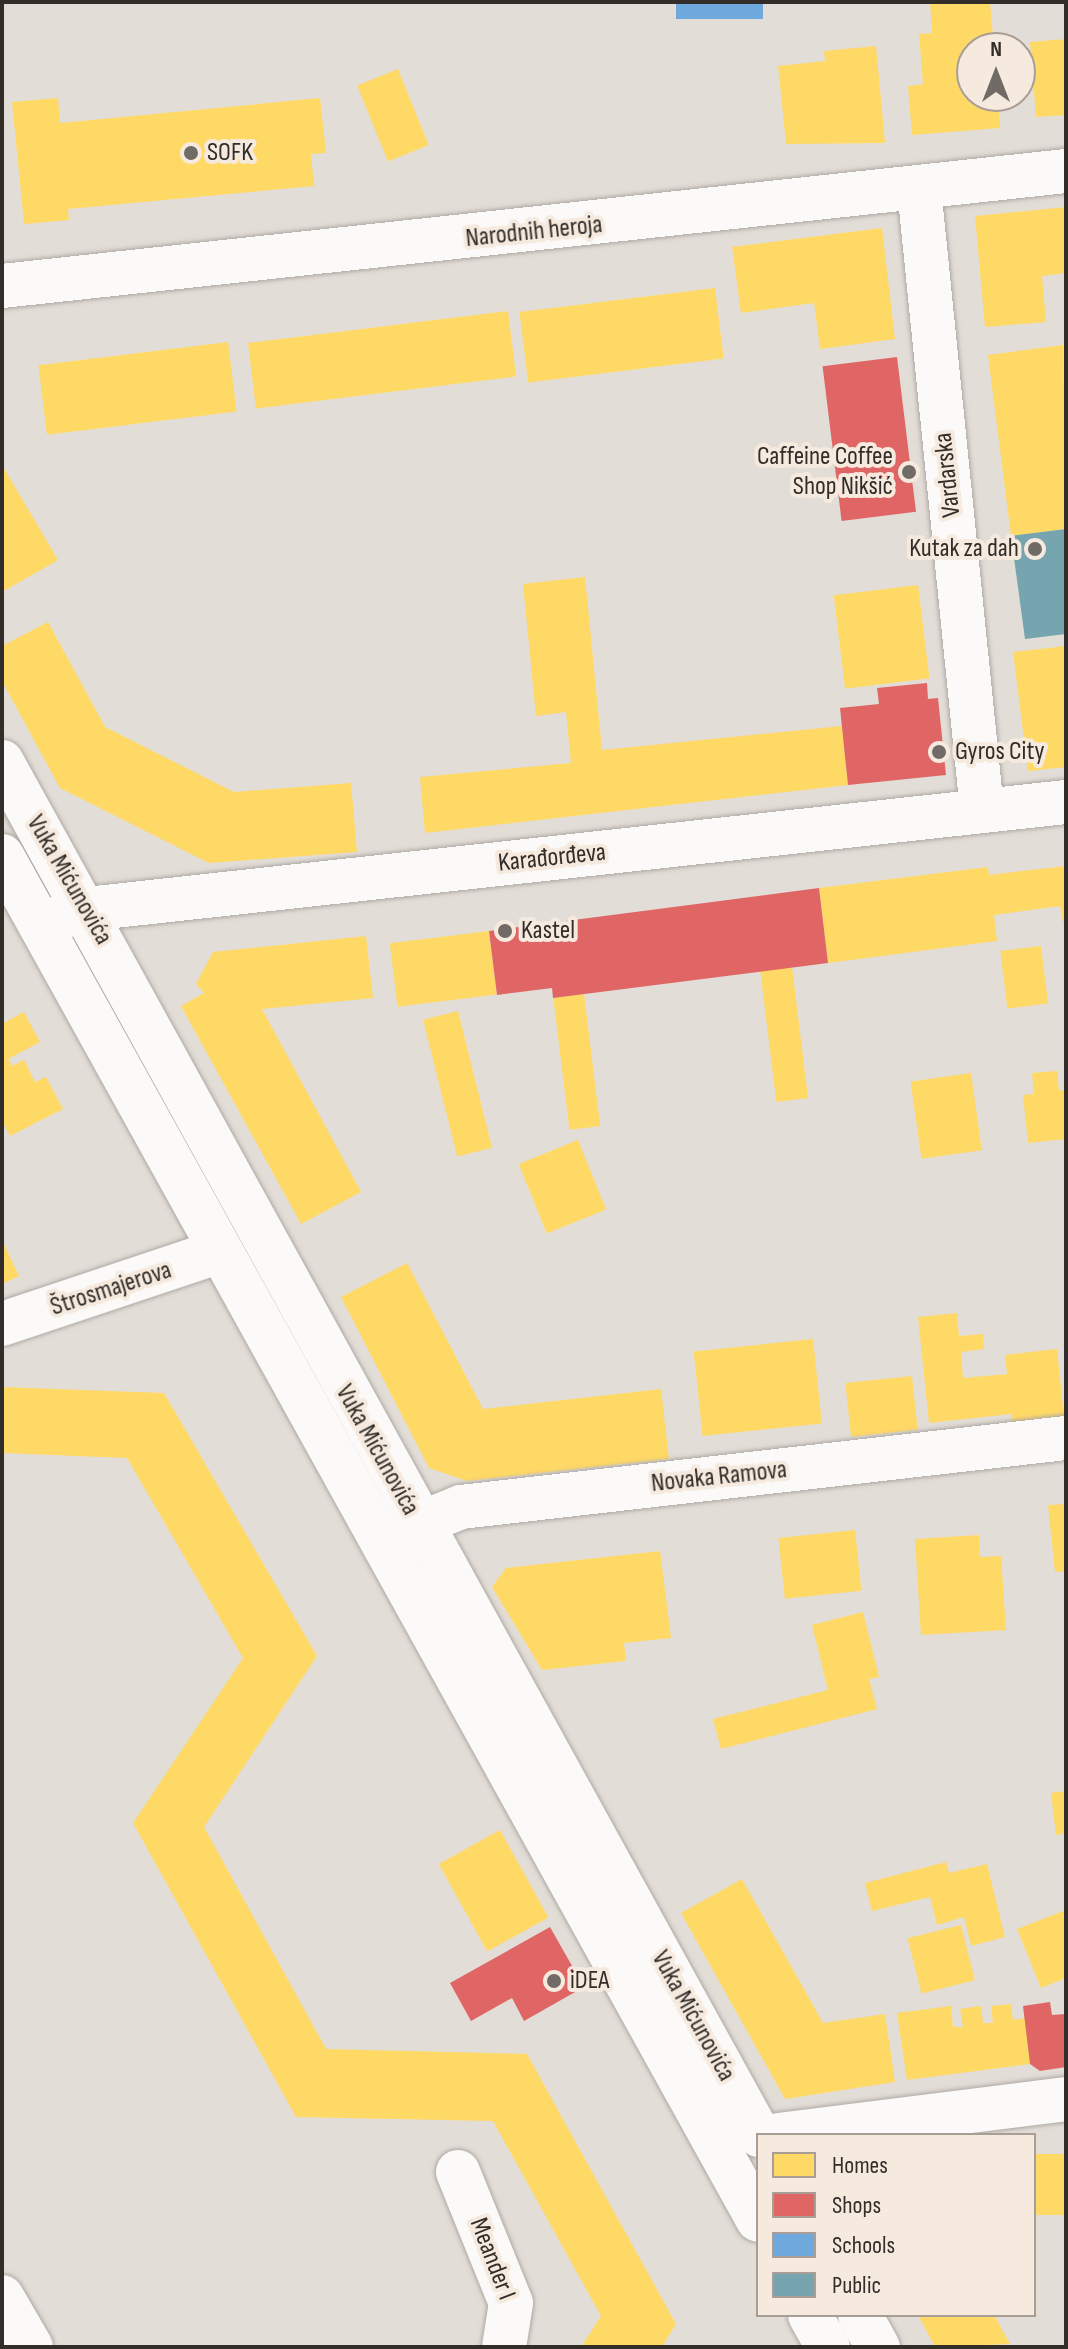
<!DOCTYPE html>
<meta charset="utf-8">
<style>
body{margin:0}
#map{position:relative;width:1068px;height:2349px;overflow:hidden;background:#e3ddd7;font-family:"Sofia Sans Condensed",sans-serif}
div>[style]{position:absolute}
.homes>*{inset:0;background:#ffd966;transform-origin:0 0}
.shops>*{inset:0;background:#e06666;transform-origin:0 0}
.schools>*{inset:0;background:#6fa8dc;transform-origin:0 0}
.public>*{inset:0;background:#76a5af}
.roads{filter:drop-shadow(0 0 2px #aea9a4) drop-shadow(0 0 2px #aea9a4)}
.minor>*{height:44px;margin:-22px;padding:0 22px;transform-origin:22px;border-radius:22px;background:#fbfaf9}
.tertiary>*{height:44px;margin:-22px;padding:0 22px;transform-origin:22px;border-radius:22px;background:#fbfaf9}
.secondary>*{height:44px;margin:-22px;padding:0 22px;transform-origin:22px;border-radius:22px;background:#fbfaf9}
.dots>*{width:22px;height:22px;translate:-50% -50%;box-sizing:border-box;border:4px solid #f6eadf;border-radius:50%}
span{translate:-50% -50%;white-space:nowrap;text-align:center;line-height:1.15;-webkit-text-stroke:8px #f6eadf;paint-order:stroke}
.poi-label{font-size:26px;color:#322d29}
.left{translate:0 -50%;text-align:left}
.right{translate:-100% -50%;text-align:right}
.street-label{font-size:26px;color:#322d29}
.frame{position:absolute;inset:0;border:4px solid #322d29;pointer-events:none}
.legend{position:absolute;left:756px;top:2133px;width:280px;height:184px;box-sizing:border-box;background:#f6eadf;border:2px solid #a89e96;margin:0;padding:10px 14px;list-style:none;font-size:24px;color:#322d29}
.legend li{display:flex;align-items:center;gap:16px;height:40px}
.legend b{width:40px;border:2px solid #a89e96}
.north{position:absolute;left:956px;top:32px;width:80px;height:80px;box-sizing:border-box;background:#f6eadf;border:2px solid #a89e96;border-radius:50%;rotate:0deg;font-size:22px;font-weight:700;line-height:32px;text-align:center;color:#322d29}
.north::after{content:'';display:block;margin:auto;width:28px;height:36px;background:#706b66;clip-path:polygon(50% 0,100% 100%,50% 72%,0 100%)}
</style>
<div id="map">
<div class="homes">
<div style="clip-path:polygon(930px 2px,990px 2px,994px 48px,972px 48px,972px 96px,998px 96px,1000px 128px,912px 135px,908px 86px,923px 84px,919px 34px,932px 33px)"></div>
<div style="clip-path:polygon(1066px 39px,1066px 115px,1036px 117px,1030px 42px)"></div>
<div style="clip-path:polygon(876px 46px,885px 143px,786px 144px,778px 66px,825px 61px,824px 51px)"></div>
<div style="left:398px;top:69px;width:82px;height:44px;rotate:68deg"></div>
<div style="clip-path:polygon(58px 98px,60px 123px,320px 98px,326px 153px,311px 154px,314px 186px,68px 209px,69px 220px,24px 224px,12px 102px)"></div>
<div style="clip-path:polygon(1066px 207px,1066px 273px,1042px 276px,1046px 322px,985px 327px,975px 216px)"></div>
<div style="clip-path:polygon(882px 228px,895px 339px,820px 349px,814px 303px,741px 313px,732px 247px)"></div>
<div style="left:715px;top:288px;width:71px;height:197px;rotate:83deg"></div>
<div style="left:508px;top:311px;width:66px;height:262px;rotate:83deg"></div>
<div style="left:228px;top:342px;width:70px;height:191px;rotate:83deg"></div>
<div style="clip-path:polygon(1063px 345px,1066px 529px,1011px 536px,988px 355px)"></div>
<div style="clip-path:polygon(2px 465px,58px 560px,2px 592px)"></div>
<div style="clip-path:polygon(585px 577px,602px 750px,842px 726px,848px 785px,425px 833px,420px 777px,571px 763px,566px 712px,536px 716px,523px 584px)"></div>
<div style="left:918px;top:585px;width:94px;height:85px;rotate:83deg"></div>
<div style="clip-path:polygon(48px 622px,105px 727px,234px 792px,351px 783px,357px 852px,209px 863px,60px 788px,2px 681px,2px 646px)"></div>
<div style="clip-path:polygon(1066px 646px,1066px 767px,1028px 771px,1013px 652px)"></div>
<div style="clip-path:polygon(1066px 866px,1066px 938px,1060px 906px,994px 915px,997px 941px,828px 963px,819px 888px,988px 867px,989px 875px)"></div>
<div style="left:489px;top:931px;width:64px;height:100px;rotate:83deg"></div>
<div style="clip-path:polygon(366px 936px,373px 998px,262px 1009px,361px 1192px,301px 1224px,181px 1006px,204px 993px,196px 984px,213px 952px)"></div>
<div style="left:1041px;top:946px;width:58px;height:41px;rotate:83deg"></div>
<div style="left:792px;top:967px;width:132px;height:32px;rotate:83deg"></div>
<div style="left:584px;top:994px;width:133px;height:31px;rotate:83deg"></div>
<div style="left:458px;top:1011px;width:141px;height:36px;rotate:76deg"></div>
<div style="clip-path:polygon(24px 1012px,40px 1042px,8px 1059px,12px 1066px,24px 1060px,35px 1082px,46px 1077px,63px 1109px,10px 1136px,2px 1121px,2px 1024px)"></div>
<div style="clip-path:polygon(1057px 1071px,1059px 1091px,1066px 1090px,1066px 1139px,1028px 1143px,1023px 1095px,1034px 1094px,1032px 1073px)"></div>
<div style="left:971px;top:1073px;width:78px;height:61px;rotate:82deg"></div>
<div style="left:578px;top:1140px;width:75px;height:64px;rotate:68deg"></div>
<div style="clip-path:polygon(2px 1240px,19px 1276px,2px 1284px)"></div>
<div style="clip-path:polygon(407px 1263px,483px 1409px,661px 1389px,669px 1459px,467px 1481px,429px 1468px,341px 1297px)"></div>
<div style="clip-path:polygon(957px 1313px,959px 1336px,983px 1334px,984px 1349px,961px 1352px,963px 1378px,1007px 1374px,1005px 1355px,1057px 1349px,1064px 1418px,1012px 1424px,1011px 1414px,929px 1423px,918px 1317px)"></div>
<div style="left:813px;top:1339px;width:85px;height:120px;rotate:84deg"></div>
<div style="left:912px;top:1376px;width:54px;height:67px;rotate:84deg"></div>
<div style="clip-path:polygon(2px 1387px,164px 1393px,317px 1656px,204px 1827px,326px 2049px,527px 2054px,676px 2324px,662px 2347px,581px 2347px,601px 2316px,493px 2121px,296px 2117px,133px 1823px,243px 1658px,127px 1458px,2px 1453px)"></div>
<div style="clip-path:polygon(1066px 1504px,1066px 1571px,1055px 1572px,1048px 1505px)"></div>
<div style="left:855px;top:1530px;width:61px;height:77px;rotate:84deg"></div>
<div style="clip-path:polygon(979px 1535px,980px 1557px,1001px 1556px,1006px 1630px,921px 1635px,915px 1539px)"></div>
<div style="clip-path:polygon(660px 1551px,671px 1638px,624px 1643px,626px 1661px,542px 1670px,492px 1587px,506px 1568px)"></div>
<div style="clip-path:polygon(863px 1612px,879px 1677px,869px 1679px,877px 1709px,721px 1749px,713px 1719px,828px 1690px,812px 1625px)"></div>
<div style="clip-path:polygon(1066px 1791px,1066px 1833px,1056px 1835px,1051px 1793px)"></div>
<div style="left:500px;top:1830px;width:100px;height:70px;rotate:61deg"></div>
<div style="clip-path:polygon(946px 1862px,949px 1873px,987px 1864px,1005px 1937px,971px 1946px,964px 1917px,937px 1925px,930px 1897px,872px 1911px,865px 1883px)"></div>
<div style="clip-path:polygon(742px 1879px,823px 2023px,885px 2014px,895px 2082px,785px 2099px,681px 1913px)"></div>
<div style="clip-path:polygon(1066px 1910px,1066px 1978px,1041px 1988px,1017px 1929px)"></div>
<div style="left:961px;top:1925px;width:57px;height:55px;rotate:76deg"></div>
<div style="clip-path:polygon(1011px 2004px,1013px 2020px,1025px 2018px,1030px 2064px,907px 2080px,897px 2013px,951px 2006px,953px 2027px,963px 2027px,960px 2009px,981px 2006px,983px 2023px,993px 2023px,991px 2006px)"></div>
<div style="left:1066px;top:2154px;width:61px;height:32px;rotate:90deg"></div>
<div style="clip-path:polygon(918px 2315px,994px 2315px,1010px 2344px,935px 2347px)"></div>
</div>
<div class="shops">
<div style="left:897px;top:357px;width:156px;height:75px;rotate:83deg"></div>
<div style="clip-path:polygon(927px 683px,928px 699px,938px 698px,946px 775px,848px 785px,840px 708px,879px 704px,877px 688px)"></div>
<div style="clip-path:polygon(819px 888px,828px 963px,553px 998px,552px 988px,497px 995px,489px 931px)"></div>
<div style="clip-path:polygon(550px 1927px,584px 1987px,524px 2021px,512px 1998px,471px 2021px,450px 1983px)"></div>
<div style="clip-path:polygon(1050px 2002px,1052px 2015px,1066px 2014px,1066px 2067px,1040px 2071px,1030px 2064px,1023px 2006px)"></div>
</div>
<div class="schools">
<div style="left:676px;top:2px;width:87px;height:17px"></div>
</div>
<div class="public">
<div style="clip-path:polygon(1066px 529px,1066px 634px,1025px 639px,1011px 536px)"></div>
</div>
<div class="roads">
<div class="minor">
<div style="left:919px;top:188px;width:625px;rotate:84.22deg"></div>
<div style="left:40px;top:924px;width:49px;rotate:-17.7deg"></div>
<div style="left:87px;top:909px;width:985px;rotate:-6.24deg"></div>
<div style="left:2px;top:1324px;width:230px;rotate:-18.5deg"></div>
<div style="left:387px;top:1537px;width:80px;rotate:-22.1deg"></div>
<div style="left:461px;top:1507px;width:609px;rotate:-6.51deg"></div>
<div style="left:778px;top:2135px;width:290px;rotate:-7.1deg"></div>
<div style="left:458px;top:2172px;width:141px;rotate:68deg"></div>
<div style="left:511px;top:2303px;width:45px;rotate:99deg"></div>
<div style="left:2px;top:2297px;width:58px;rotate:59.9deg"></div>
</div>
<div class="tertiary">
<div style="left:2px;top:286px;width:1070px;rotate:-6.17deg"></div>
</div>
<div class="secondary">
<div style="left:2px;top:762px;width:1568px;rotate:61.13deg"></div>
<div style="left:2px;top:856px;width:1559px;rotate:61deg"></div>
<div style="left:810px;top:2315px;width:37px;rotate:61deg"></div>
<div style="left:860px;top:2315px;width:37px;rotate:61deg"></div>
</div>
</div>
<div class="dots">
<div style="left:191px;top:153px;background:#706b66"></div>
<div style="left:909px;top:472px;background:#706b66"></div>
<div style="left:1035px;top:549px;background:#706b66"></div>
<div style="left:939px;top:752px;background:#706b66"></div>
<div style="left:505px;top:931px;background:#706b66"></div>
<div style="left:554px;top:1981px;background:#706b66"></div>
</div>
<div class="poi-label">
<span class="left" style="left:207px;top:153px">SOFK</span>
<span class="right" style="left:893px;top:472px">Caffeine Coffee<br>Shop Nikšić</span>
<span class="right" style="left:1019px;top:549px">Kutak za dah</span>
<span class="left" style="left:955px;top:752px">Gyros City</span>
<span class="left" style="left:521px;top:931px">Kastel</span>
<span class="left" style="left:570px;top:1981px">iDEA</span>
</div>
<div class="street-label">
<span style="left:534px;top:232px;rotate:-6deg">Narodnih heroja</span>
<span style="left:948px;top:475px;rotate:-96deg">Vardarska</span>
<span style="left:552px;top:858px;rotate:-6deg">Karađorđeva</span>
<span style="left:69px;top:880px;rotate:60deg">Vuka Mićunovića</span>
<span style="left:111px;top:1289px;rotate:-18deg">Štrosmajerova</span>
<span style="left:377px;top:1450px;rotate:61deg">Vuka Mićunovića</span>
<span style="left:719px;top:1477px;rotate:-6deg">Novaka Ramova</span>
<span style="left:693px;top:2016px;rotate:61deg">Vuka Mićunovića</span>
<span style="left:492px;top:2259px;rotate:69deg">Meander I</span>
</div>
<div class="frame"></div>
<ul class="legend">
<li><b style="height:22px;background:#ffd966"></b>Homes</li>
<li><b style="height:22px;background:#e06666"></b>Shops</li>
<li><b style="height:22px;background:#6fa8dc"></b>Schools</li>
<li><b style="height:22px;background:#76a5af"></b>Public</li>
</ul>
<div class="north">N</div>
</div>
